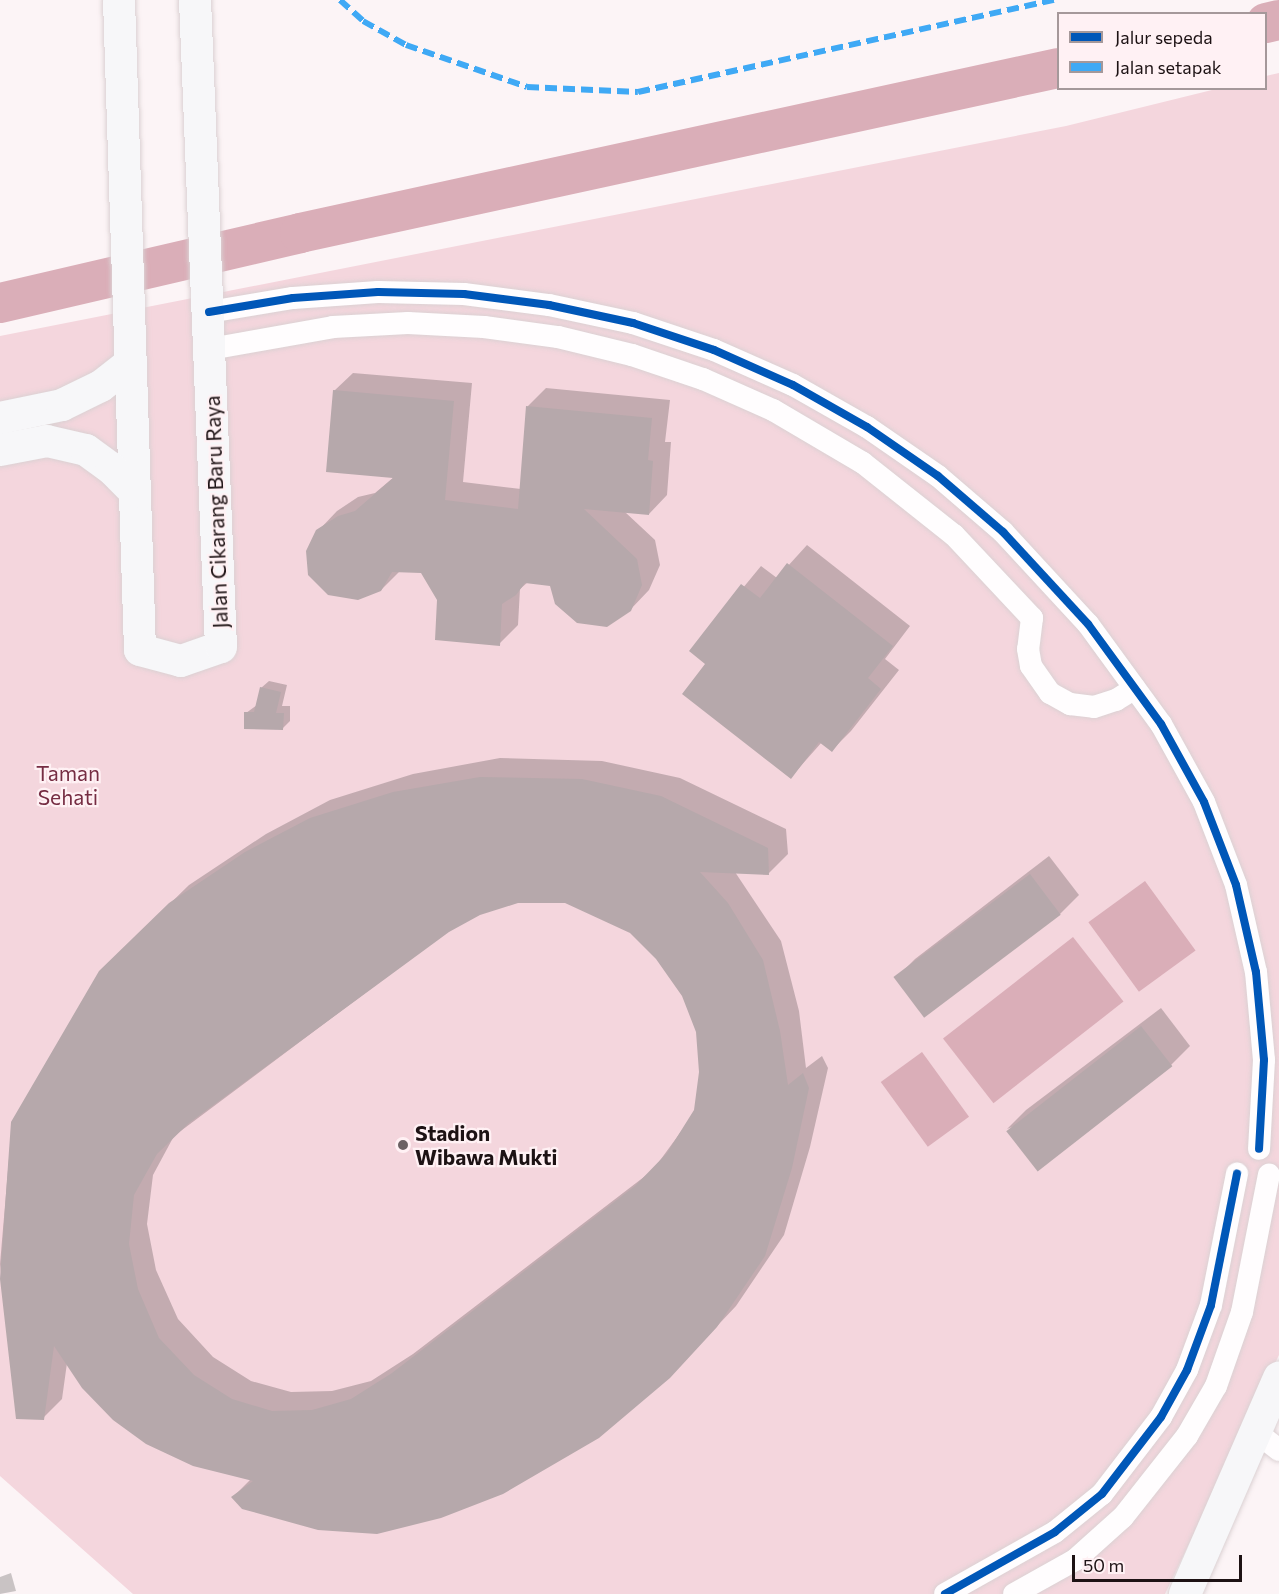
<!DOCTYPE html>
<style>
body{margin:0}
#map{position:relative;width:1279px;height:1594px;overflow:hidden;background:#fcf4f6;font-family:Commissioner,sans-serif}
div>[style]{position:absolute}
.green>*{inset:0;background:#f4d6dd}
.water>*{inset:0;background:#daaeb8;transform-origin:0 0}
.shadow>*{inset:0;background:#0003}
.river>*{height:40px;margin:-20px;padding:0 20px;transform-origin:20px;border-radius:20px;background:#daaeb8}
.building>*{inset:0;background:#b6a8ab;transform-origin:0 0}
.roads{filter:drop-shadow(0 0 2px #dbd1d3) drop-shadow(0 0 2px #dbd1d3)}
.street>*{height:22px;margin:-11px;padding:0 11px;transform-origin:11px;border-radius:11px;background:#fffdfe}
.secondary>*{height:32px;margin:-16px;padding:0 16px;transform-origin:16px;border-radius:16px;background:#f7f7f9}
.quiet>*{height:6px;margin-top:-3px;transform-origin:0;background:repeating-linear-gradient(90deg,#3fa9f5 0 12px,transparent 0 18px)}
.cycleway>*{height:8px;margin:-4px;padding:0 4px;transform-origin:4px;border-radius:4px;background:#0057b8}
.dots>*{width:16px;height:16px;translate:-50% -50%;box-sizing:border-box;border:3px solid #fff1f4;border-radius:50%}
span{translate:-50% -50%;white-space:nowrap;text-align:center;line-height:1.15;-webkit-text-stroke:4.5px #fff1f4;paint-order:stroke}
.street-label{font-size:21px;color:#1d1214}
.park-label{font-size:21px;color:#762d43}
.poi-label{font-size:21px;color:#1d1214;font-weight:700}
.left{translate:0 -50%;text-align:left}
.legend{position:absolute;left:1057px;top:12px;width:210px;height:78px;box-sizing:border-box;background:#fff1f4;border:2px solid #a5989a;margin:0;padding:8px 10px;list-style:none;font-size:18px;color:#1d1214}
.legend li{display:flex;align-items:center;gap:12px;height:30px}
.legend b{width:30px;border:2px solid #a5989a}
.scale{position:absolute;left:1072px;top:1555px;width:170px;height:27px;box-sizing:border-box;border:3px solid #1d1214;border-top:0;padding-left:8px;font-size:18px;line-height:21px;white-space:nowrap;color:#1d1214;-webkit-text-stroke:4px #fff1f4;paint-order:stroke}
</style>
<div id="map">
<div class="green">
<div style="clip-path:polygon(1279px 73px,1279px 1355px,1165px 1594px,133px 1594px,0 1476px,0 336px,1066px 126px,1216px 89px,1266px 88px,1266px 76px)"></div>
</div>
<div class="water">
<div style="left:1145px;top:881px;width:86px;height:70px;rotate:54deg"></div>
<div style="left:1073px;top:937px;width:82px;height:165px;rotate:52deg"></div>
<div style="left:922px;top:1052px;width:80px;height:51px;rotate:54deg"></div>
</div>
<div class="shadow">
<div style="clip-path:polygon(353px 373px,472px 383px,463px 482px,521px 489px,528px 406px,546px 388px,670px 400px,665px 442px,671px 442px,667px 495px,649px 514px,625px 512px,655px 540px,660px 565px,649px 590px,630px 610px,552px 585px,528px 582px,520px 589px,518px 625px,499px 644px,439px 600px,422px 572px,400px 571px,381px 590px,318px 531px,337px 511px,358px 497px,375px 493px,394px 477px,334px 391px)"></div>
<div style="clip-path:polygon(807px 545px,910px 626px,885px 659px,899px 670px,851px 731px,832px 750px,822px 742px,791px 777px,707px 663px,691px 651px,761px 566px,777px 578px)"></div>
<div style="clip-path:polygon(269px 681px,287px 685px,282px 706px,290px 706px,290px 721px,282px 729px,246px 713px,257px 705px,261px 688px)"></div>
<div style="clip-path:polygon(evenodd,500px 758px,602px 761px,680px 778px,786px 829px,788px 854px,769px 873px,735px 872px,781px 941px,799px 1011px,806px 1068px,822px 1056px,828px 1068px,810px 1147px,784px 1235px,736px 1306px,669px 1377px,233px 1497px,251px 1479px,67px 1363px,62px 1399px,43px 1418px,17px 1417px,0 1264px,12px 1123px,100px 972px,189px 885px,266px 834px,330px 800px,413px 774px,500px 758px,518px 901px,565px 902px,631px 932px,657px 958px,683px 995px,698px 1032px,701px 1072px,696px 1111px,653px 1170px,413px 1354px,371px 1381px,332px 1391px,291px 1392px,251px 1381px,213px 1357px,178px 1319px,156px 1270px,147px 1224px,153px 1175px,174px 1136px,448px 931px,479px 914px,518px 901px)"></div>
<div style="clip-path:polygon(1049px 856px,1079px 895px,1060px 914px,896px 978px,915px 959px)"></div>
<div style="clip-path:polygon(1161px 1008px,1190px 1046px,1171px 1065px,1007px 1129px,1026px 1110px)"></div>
<div style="clip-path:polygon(11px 1573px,16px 1591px,0 1594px,0 1577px)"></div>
</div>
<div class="river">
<div style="left:1266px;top:23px;width:13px;rotate:-13deg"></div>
<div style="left:0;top:303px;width:308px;rotate:-13.1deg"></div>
<div style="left:300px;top:233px;width:776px;rotate:-12.28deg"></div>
</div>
<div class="building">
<div style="clip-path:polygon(333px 390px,454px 401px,445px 500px,518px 509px,526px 406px,652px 418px,648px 460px,653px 461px,649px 515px,584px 509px,637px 559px,642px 585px,631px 611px,607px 627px,577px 623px,555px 604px,550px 586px,525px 583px,516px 595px,502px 604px,500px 646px,435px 640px,437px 600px,421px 573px,392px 572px,381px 591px,358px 600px,328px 595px,308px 575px,306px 551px,316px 530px,338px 516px,355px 511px,393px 478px,326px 472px)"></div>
<div style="clip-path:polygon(787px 563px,893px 646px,868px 678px,881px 689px,832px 752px,819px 742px,791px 779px,682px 694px,705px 664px,689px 651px,741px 584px,760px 598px)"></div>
<div style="clip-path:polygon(260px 687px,281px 692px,276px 713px,284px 713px,283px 730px,244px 729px,244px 712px,254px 712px)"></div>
<div style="clip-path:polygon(evenodd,480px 777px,582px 779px,661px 796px,768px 848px,769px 875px,700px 872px,728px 903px,763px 960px,780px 1031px,788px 1085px,803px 1073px,809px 1088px,792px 1168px,765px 1256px,717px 1327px,670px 1378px,599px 1438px,503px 1494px,441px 1518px,377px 1534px,318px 1530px,242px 1509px,231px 1497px,253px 1481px,193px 1466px,146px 1444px,113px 1420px,82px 1388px,54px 1346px,44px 1420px,16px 1419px,0 1279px,11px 1122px,99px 971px,169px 903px,245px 852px,310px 818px,393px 792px,480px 777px,518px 903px,565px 903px,630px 933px,656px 959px,682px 996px,696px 1032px,699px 1072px,694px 1110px,667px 1153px,635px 1186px,392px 1373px,351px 1399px,312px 1410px,272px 1411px,232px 1399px,194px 1375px,159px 1338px,138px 1289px,129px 1244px,134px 1195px,157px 1154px,189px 1123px,449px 932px,480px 915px,518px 903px)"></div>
<div style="left:1030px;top:874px;width:51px;height:171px;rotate:53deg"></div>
<div style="left:1141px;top:1026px;width:51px;height:171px;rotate:52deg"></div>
</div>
<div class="roads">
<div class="street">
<div style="left:209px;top:312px;width:85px;rotate:-9.5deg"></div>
<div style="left:293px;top:298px;width:85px;rotate:-4deg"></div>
<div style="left:378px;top:292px;width:86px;rotate:1.3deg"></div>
<div style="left:464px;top:294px;width:86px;rotate:7.4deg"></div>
<div style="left:549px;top:305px;width:86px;rotate:12.1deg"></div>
<div style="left:633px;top:323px;width:85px;rotate:18.4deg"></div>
<div style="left:714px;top:350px;width:86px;rotate:23.9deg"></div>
<div style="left:793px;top:385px;width:85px;rotate:29.6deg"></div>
<div style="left:867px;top:427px;width:86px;rotate:34.6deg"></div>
<div style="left:938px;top:476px;width:86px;rotate:40.7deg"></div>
<div style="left:1003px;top:532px;width:125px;rotate:47.3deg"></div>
<div style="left:1088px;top:624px;width:124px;rotate:53.9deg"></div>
<div style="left:1161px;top:724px;width:89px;rotate:61.1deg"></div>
<div style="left:1204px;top:802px;width:89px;rotate:68.9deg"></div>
<div style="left:1236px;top:885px;width:89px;rotate:77.1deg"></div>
<div style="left:1256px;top:972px;width:88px;rotate:84.8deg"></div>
<div style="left:1264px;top:1060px;width:89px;rotate:93.2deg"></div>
<div style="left:210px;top:349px;width:125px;rotate:-10.1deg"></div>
<div style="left:333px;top:327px;width:75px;rotate:-3.1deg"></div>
<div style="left:408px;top:323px;width:76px;rotate:3deg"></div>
<div style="left:484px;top:327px;width:75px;rotate:7.7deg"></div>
<div style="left:558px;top:337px;width:76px;rotate:13.7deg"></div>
<div style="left:632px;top:355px;width:75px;rotate:18.7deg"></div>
<div style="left:703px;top:379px;width:77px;rotate:23.9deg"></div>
<div style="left:773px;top:410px;width:104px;rotate:30.5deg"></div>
<div style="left:863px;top:463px;width:116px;rotate:38.4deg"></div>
<div style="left:954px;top:535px;width:114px;rotate:46.8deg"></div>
<div style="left:1032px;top:618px;width:31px;rotate:97deg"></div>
<div style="left:1028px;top:649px;width:17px;rotate:80deg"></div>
<div style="left:1031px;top:666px;width:33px;rotate:55deg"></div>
<div style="left:1050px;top:693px;width:23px;rotate:29deg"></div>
<div style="left:1070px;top:704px;width:24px;rotate:7deg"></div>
<div style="left:1094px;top:707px;width:23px;rotate:-18deg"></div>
<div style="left:1116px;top:700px;width:22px;rotate:-32deg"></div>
<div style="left:1256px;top:1432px;width:29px;rotate:38deg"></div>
<div style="left:945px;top:1594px;width:126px;rotate:-29.4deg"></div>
<div style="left:1055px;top:1532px;width:60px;rotate:-39deg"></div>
<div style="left:1102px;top:1494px;width:97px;rotate:-52.5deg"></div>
<div style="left:1161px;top:1417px;width:54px;rotate:-61deg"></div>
<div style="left:1187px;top:1370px;width:69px;rotate:-69.7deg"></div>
<div style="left:1211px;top:1305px;width:134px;rotate:-78.8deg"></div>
<div style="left:1014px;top:1594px;width:70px;rotate:-29.1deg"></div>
<div style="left:1075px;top:1560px;width:64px;rotate:-41.9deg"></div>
<div style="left:1123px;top:1517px;width:103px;rotate:-51.7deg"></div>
<div style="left:1187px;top:1436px;width:58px;rotate:-59.9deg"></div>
<div style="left:1216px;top:1386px;width:78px;rotate:-70.6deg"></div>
<div style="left:1242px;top:1312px;width:140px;rotate:-78.9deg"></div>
</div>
<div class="secondary">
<div style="left:119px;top:0;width:650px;rotate:88.15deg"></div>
<div style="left:140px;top:650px;width:42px;rotate:15deg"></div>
<div style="left:181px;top:661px;width:42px;rotate:-19.3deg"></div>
<div style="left:221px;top:647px;width:648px;rotate:-92.3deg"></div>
<div style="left:0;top:418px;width:63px;rotate:-11.8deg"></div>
<div style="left:62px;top:405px;width:43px;rotate:-26deg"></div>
<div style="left:101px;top:386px;width:36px;rotate:-38deg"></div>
<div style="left:0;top:450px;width:48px;rotate:-10.8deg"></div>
<div style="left:47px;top:441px;width:40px;rotate:13deg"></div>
<div style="left:86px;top:450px;width:31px;rotate:36deg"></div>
<div style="left:111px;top:468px;width:33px;rotate:45deg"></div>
<div style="left:1185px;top:1594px;width:236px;rotate:-66.5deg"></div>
</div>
</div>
<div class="quiet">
<div style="left:340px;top:0;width:31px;rotate:42deg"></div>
<div style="left:363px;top:21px;width:49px;rotate:29.2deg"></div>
<div style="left:406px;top:45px;width:128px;rotate:19.1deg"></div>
<div style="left:527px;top:87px;width:111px;rotate:2.6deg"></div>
<div style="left:638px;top:92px;width:426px;rotate:-12.5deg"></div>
</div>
<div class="cycleway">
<div style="left:209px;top:312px;width:85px;rotate:-9.5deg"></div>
<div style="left:293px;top:298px;width:85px;rotate:-4deg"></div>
<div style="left:378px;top:292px;width:86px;rotate:1.3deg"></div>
<div style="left:464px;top:294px;width:86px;rotate:7.4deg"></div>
<div style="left:549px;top:305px;width:86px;rotate:12.1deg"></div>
<div style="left:633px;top:323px;width:85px;rotate:18.4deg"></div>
<div style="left:714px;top:350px;width:86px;rotate:23.9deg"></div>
<div style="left:793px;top:385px;width:85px;rotate:29.6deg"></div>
<div style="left:867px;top:427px;width:86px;rotate:34.6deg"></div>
<div style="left:938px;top:476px;width:86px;rotate:40.7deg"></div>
<div style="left:1003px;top:532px;width:125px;rotate:47.3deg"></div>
<div style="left:1088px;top:624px;width:124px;rotate:53.9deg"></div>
<div style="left:1161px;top:724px;width:89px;rotate:61.1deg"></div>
<div style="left:1204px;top:802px;width:89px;rotate:68.9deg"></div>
<div style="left:1236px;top:885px;width:89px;rotate:77.1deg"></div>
<div style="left:1256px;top:972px;width:88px;rotate:84.8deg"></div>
<div style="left:1264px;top:1060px;width:89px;rotate:93.2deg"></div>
<div style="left:945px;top:1594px;width:126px;rotate:-29.4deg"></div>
<div style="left:1055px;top:1532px;width:60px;rotate:-39deg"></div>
<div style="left:1102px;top:1494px;width:97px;rotate:-52.5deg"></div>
<div style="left:1161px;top:1417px;width:54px;rotate:-61deg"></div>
<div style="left:1187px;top:1370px;width:69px;rotate:-69.7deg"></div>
<div style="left:1211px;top:1305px;width:134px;rotate:-78.8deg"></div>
</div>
<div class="dots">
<div style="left:403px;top:1145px;background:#6b6163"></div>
</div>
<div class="street-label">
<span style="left:216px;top:512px;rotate:-92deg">Jalan Cikarang Baru Raya</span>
</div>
<div class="park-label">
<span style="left:68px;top:785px">Taman<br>Sehati</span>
</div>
<div class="poi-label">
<span class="left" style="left:415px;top:1145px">Stadion<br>Wibawa Mukti</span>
</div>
<ul class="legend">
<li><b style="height:8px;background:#0057b8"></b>Jalur sepeda</li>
<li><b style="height:8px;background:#3fa9f5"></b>Jalan setapak</li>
</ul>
<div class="scale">50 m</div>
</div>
